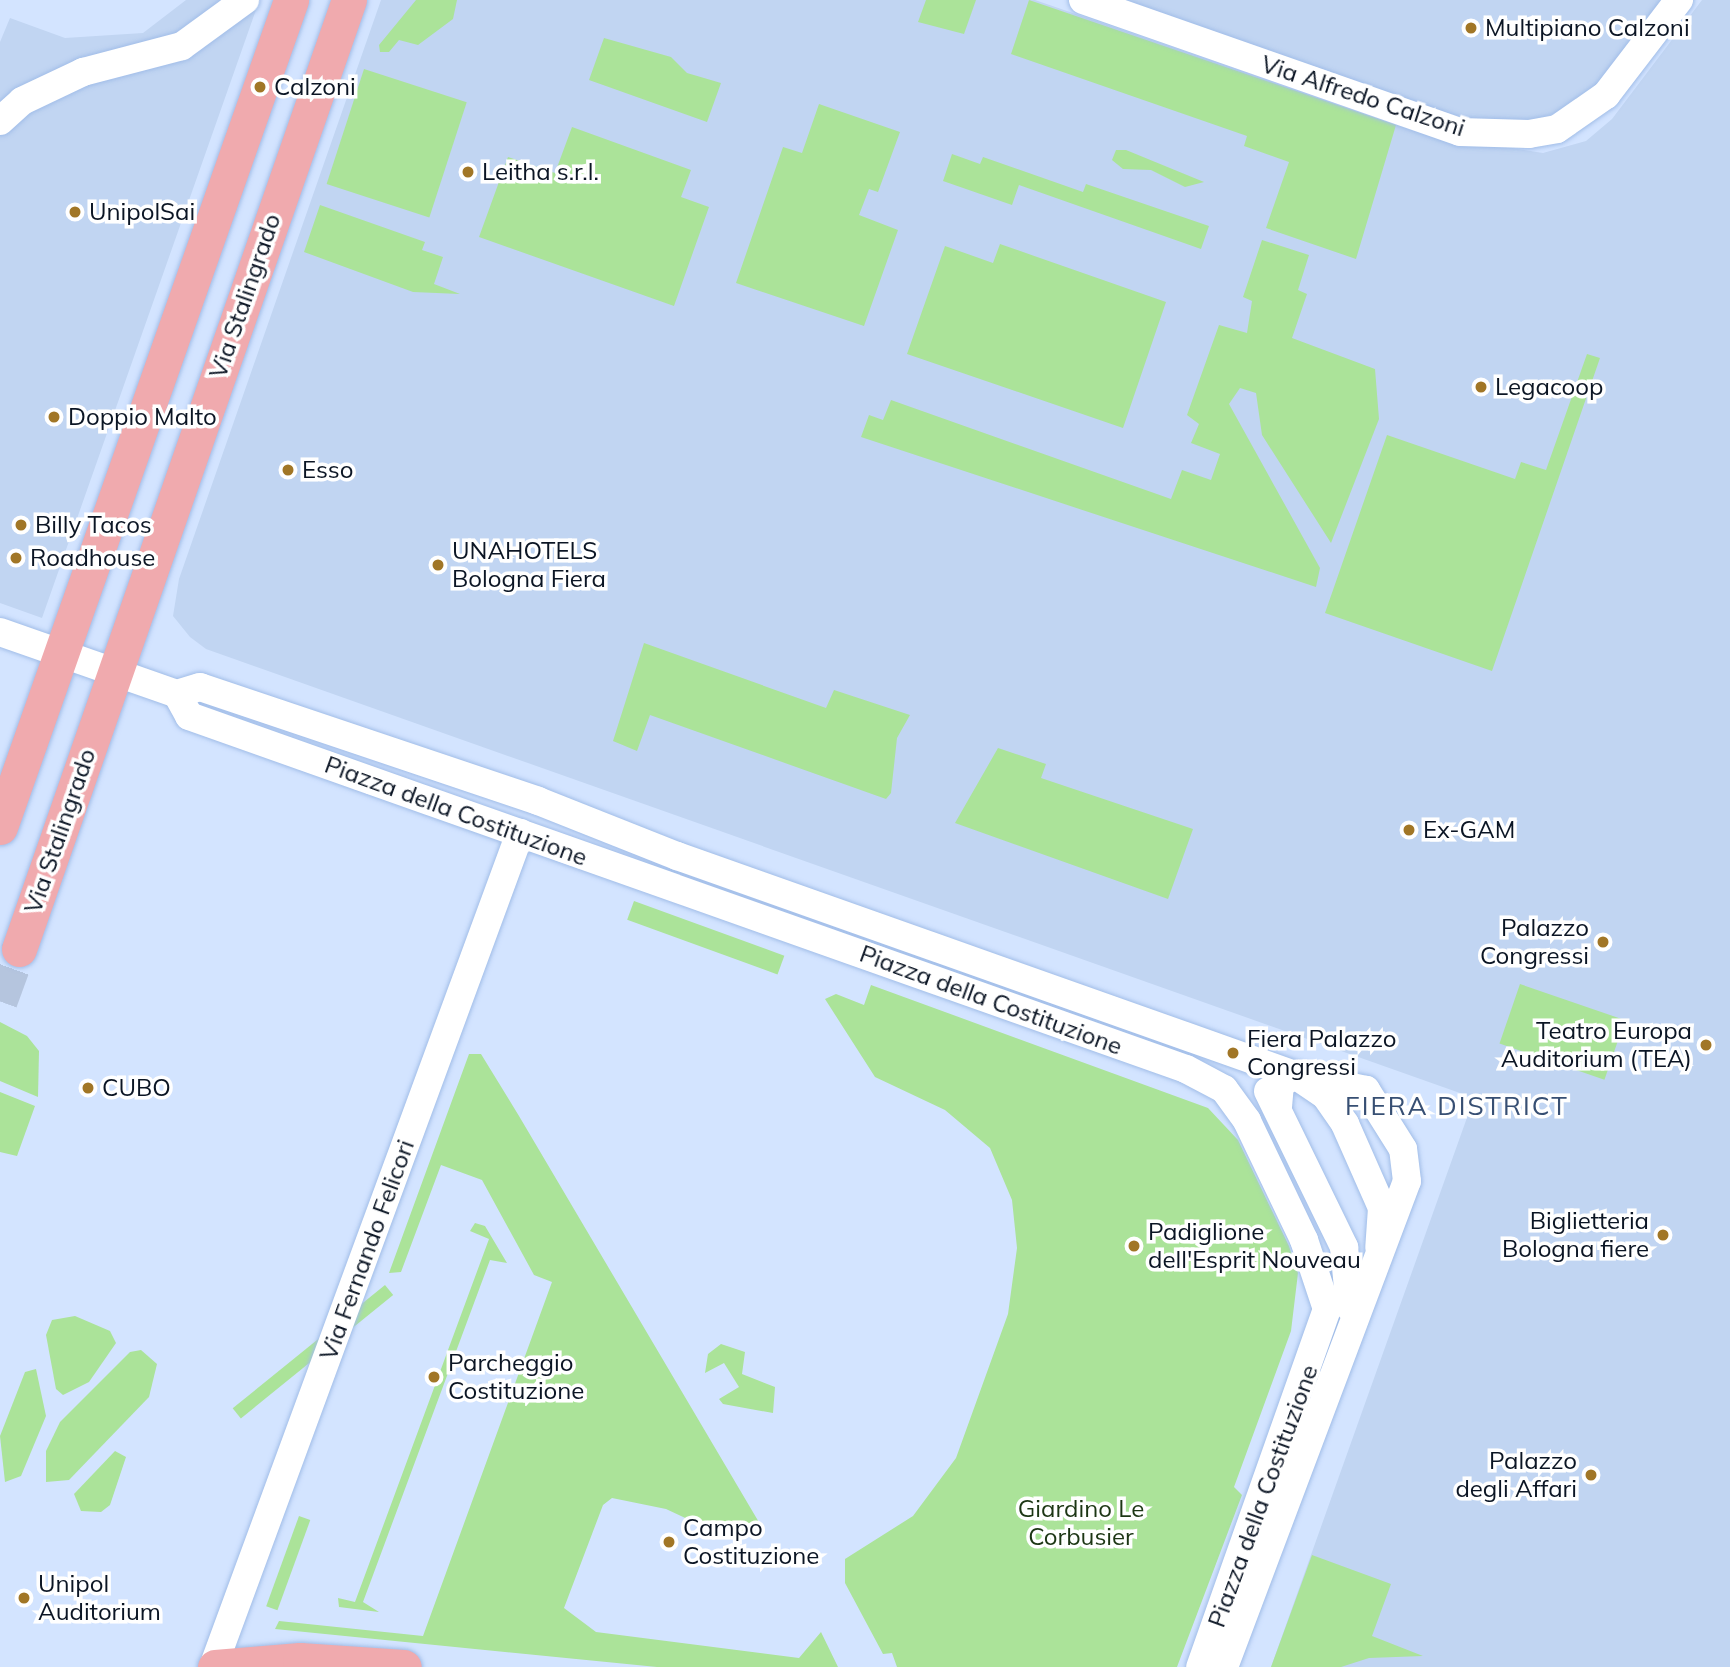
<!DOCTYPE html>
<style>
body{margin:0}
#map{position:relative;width:1730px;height:1667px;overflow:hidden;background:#d3e4ff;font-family:Mulish,sans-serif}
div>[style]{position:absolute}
.built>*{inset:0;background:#c1d5f2}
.green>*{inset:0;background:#abe399;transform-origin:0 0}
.major-tunnel>*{height:35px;margin-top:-17.5px;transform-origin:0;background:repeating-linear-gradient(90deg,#b5c5de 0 35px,transparent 0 53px)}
.roads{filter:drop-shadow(0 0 2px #a1bde8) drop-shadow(0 0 2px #a1bde8)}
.minor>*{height:28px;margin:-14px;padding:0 14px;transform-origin:14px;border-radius:14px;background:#fff}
.major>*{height:35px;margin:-17.5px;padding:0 17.5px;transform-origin:17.5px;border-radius:17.5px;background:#f0aaae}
.dots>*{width:19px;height:19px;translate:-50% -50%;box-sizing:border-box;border:4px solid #fff;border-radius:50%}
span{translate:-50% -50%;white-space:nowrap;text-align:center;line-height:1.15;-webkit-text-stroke:7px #fff;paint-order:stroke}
.poi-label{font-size:24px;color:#0b1524}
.left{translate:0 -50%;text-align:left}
.right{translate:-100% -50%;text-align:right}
.street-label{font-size:24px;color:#0b1524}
.park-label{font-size:24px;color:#1c3614}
.neighbourhood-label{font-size:26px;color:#374f73;letter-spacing:2px}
</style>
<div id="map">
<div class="built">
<div style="clip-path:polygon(186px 0,254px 0,257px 7px,42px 618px,0 603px,0 42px,10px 18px,65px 38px,143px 33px)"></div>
<div style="clip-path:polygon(381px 0,1035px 0,1420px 133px,1543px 153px,1586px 141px,1612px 119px,1702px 0,1730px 0,1730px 1667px,1271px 1667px,1474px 1098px,206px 649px,190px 637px,173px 616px,179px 579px)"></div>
<div style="clip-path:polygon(1100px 0,1668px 0,1615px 74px,1572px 106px,1528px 124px,1476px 126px)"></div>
</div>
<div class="green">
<div style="clip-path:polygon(416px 0,457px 0,453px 19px,418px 45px,399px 40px,389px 52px,380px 52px,379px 45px)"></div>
<div style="clip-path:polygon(926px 0,976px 0,964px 34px,918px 22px)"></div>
<div style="clip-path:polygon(1029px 0,1396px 125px,1356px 259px,1266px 228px,1289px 162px,1244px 146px,1247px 136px,1011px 54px)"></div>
<div style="clip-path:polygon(604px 38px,671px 57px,687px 73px,721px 83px,707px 122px,589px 80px)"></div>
<div style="left:364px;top:69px;width:108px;height:121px;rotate:18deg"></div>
<div style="clip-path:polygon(819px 104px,900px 132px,878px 192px,869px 189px,859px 215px,898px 230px,864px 326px,736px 283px,783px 147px,802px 153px)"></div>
<div style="clip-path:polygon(572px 127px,691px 170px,681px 197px,709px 207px,674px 306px,479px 237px,508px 157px,555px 173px)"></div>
<div style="clip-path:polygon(1116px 150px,1126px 150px,1204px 182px,1185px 187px,1151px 170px,1123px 169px,1112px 160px)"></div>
<div style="clip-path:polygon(952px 154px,980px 164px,983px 157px,1083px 192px,1086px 184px,1209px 226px,1201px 249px,1019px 185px,1012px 205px,943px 181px)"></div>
<div style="clip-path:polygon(320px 205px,425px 242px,422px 250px,443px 257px,434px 284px,460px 294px,413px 292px,304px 252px)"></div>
<div style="clip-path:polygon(1262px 240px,1309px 255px,1298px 290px,1307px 294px,1292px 338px,1375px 369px,1379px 419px,1331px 543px,1262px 435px,1256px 393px,1240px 388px,1229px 404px,1320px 568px,1316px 587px,861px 437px,869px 415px,883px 420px,891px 400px,1171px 499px,1182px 470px,1211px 480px,1220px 454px,1191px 443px,1199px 424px,1187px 415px,1219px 325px,1247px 333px,1252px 301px,1243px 297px)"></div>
<div style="clip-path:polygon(1000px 244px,1166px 302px,1123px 428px,907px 354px,945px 246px,993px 263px)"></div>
<div style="clip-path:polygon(1587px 354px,1600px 358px,1492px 671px,1325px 613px,1387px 435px,1515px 479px,1521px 462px,1546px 470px)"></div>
<div style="clip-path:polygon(644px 643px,826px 708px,834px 690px,910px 715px,897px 738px,891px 793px,886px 799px,650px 715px,637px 751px,613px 741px)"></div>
<div style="clip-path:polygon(998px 748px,1046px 764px,1041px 778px,1193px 829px,1168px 899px,955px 823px)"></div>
<div style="left:634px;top:901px;width:160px;height:20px;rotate:20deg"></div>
<div style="left:1520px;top:984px;width:111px;height:63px;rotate:19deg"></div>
<div style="clip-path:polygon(871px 985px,1208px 1108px,1238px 1140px,1289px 1246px,1298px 1273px,1291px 1331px,1234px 1487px,1242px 1495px,1177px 1667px,897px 1667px,892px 1653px,883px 1654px,845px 1583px,845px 1559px,913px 1516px,956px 1458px,1008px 1314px,1017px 1248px,1012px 1200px,990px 1148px,945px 1110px,875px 1077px,825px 999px,836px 994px,864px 1005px)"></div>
<div style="clip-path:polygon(0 1022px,27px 1036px,39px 1051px,38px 1097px,0 1081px)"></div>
<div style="clip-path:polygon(469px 1054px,481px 1054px,519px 1116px,760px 1524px,739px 1537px,726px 1537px,666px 1509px,612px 1498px,603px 1505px,564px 1608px,596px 1632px,799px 1658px,821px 1632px,838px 1667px,657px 1667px,275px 1629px,279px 1621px,423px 1636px,552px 1282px,534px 1275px,482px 1180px,441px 1165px,401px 1272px,389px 1273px)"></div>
<div style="clip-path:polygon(0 1092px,35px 1106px,17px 1156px,0 1152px)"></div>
<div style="clip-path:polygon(475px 1223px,485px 1226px,507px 1263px,490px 1260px,363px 1602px,379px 1612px,339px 1607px,338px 1598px,355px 1602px,489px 1239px,470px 1231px)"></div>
<div style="left:385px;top:1285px;width:13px;height:196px;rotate:51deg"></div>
<div style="clip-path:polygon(75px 1316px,110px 1331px,116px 1343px,89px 1382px,63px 1395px,56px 1389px,46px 1335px,52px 1320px)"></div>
<div style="clip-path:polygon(721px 1344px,745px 1352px,742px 1374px,775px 1387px,773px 1413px,723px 1404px,719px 1399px,739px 1387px,724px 1363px,705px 1373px,708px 1354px)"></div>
<div style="clip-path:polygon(141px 1350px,157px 1364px,149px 1397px,69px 1480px,46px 1482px,46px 1451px,60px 1422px,130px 1352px)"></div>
<div style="clip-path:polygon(36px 1369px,46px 1416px,21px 1476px,5px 1482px,0 1436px,25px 1372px)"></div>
<div style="clip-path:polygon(115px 1451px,126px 1457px,110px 1505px,101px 1512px,81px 1511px,74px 1494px)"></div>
<div style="left:299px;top:1516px;width:12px;height:96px;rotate:20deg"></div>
<div style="clip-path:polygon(1312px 1555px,1391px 1584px,1372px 1636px,1423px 1656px,1369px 1658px,1341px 1667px,1271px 1667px)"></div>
</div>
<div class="major-tunnel">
<div style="left:0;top:1001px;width:55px;rotate:-69.9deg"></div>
</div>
<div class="roads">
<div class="minor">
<div style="left:1083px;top:0;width:399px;rotate:19.3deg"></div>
<div style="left:1460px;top:132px;width:69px;rotate:1.7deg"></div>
<div style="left:1529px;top:134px;width:28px;rotate:-10deg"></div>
<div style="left:1557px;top:129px;width:60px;rotate:-34.8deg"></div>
<div style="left:1606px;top:95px;width:120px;rotate:-52.5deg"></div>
<div style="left:0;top:121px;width:30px;rotate:-42deg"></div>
<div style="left:22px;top:101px;width:68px;rotate:-25.4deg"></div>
<div style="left:83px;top:72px;width:102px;rotate:-14.7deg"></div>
<div style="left:182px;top:46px;width:78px;rotate:-36.1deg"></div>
<div style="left:0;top:632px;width:188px;rotate:19.3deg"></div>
<div style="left:177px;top:694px;width:24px;rotate:-17deg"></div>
<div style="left:200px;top:687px;width:357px;rotate:18.6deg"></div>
<div style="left:538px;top:801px;width:149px;rotate:21.6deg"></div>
<div style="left:677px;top:856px;width:656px;rotate:19.51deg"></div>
<div style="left:1295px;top:1075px;width:36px;rotate:34deg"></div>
<div style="left:1325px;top:1095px;width:35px;rotate:55deg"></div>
<div style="left:1345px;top:1124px;width:92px;rotate:66.2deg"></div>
<div style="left:1382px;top:1208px;width:39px;rotate:94deg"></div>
<div style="left:177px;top:694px;width:25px;rotate:61deg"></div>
<div style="left:189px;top:716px;width:1058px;rotate:19.5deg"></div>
<div style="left:1186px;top:1069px;width:43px;rotate:27.8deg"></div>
<div style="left:1224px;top:1089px;width:39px;rotate:54deg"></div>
<div style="left:1247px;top:1121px;width:132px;rotate:64.4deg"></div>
<div style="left:1304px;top:1240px;width:73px;rotate:71.6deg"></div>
<div style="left:1327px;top:1309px;width:380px;rotate:109.5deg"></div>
<div style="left:1268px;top:1091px;width:174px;rotate:64deg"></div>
<div style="left:1344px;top:1247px;width:61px;rotate:84.4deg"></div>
<div style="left:213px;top:1667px;width:889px;rotate:-69.79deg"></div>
<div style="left:1224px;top:1667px;width:519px;rotate:-69.37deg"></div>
<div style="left:1407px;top:1181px;width:32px;rotate:-97deg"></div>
<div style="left:1403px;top:1149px;width:70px;rotate:-122.1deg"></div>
<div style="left:1366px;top:1090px;width:73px;rotate:-168.1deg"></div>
<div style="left:1295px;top:1075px;width:17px;rotate:149deg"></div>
<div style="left:1280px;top:1084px;width:22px;rotate:95deg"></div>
</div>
<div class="major">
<div style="left:0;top:827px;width:877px;rotate:-70.61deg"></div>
<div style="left:19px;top:949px;width:1005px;rotate:-70.83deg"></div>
<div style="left:215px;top:1667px;width:85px;rotate:-4.7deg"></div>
<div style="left:300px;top:1660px;width:104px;rotate:3.9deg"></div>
</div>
</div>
<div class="dots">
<div style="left:1471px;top:28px;background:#a17626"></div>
<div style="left:260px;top:87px;background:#a17626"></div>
<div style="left:468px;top:172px;background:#a17626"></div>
<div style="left:75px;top:212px;background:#a17626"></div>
<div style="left:1481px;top:387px;background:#a17626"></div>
<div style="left:54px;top:417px;background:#a17626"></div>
<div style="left:288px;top:470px;background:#a17626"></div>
<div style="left:21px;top:525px;background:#a17626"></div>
<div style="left:16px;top:558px;background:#a17626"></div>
<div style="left:438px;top:565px;background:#a17626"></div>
<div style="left:1409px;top:830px;background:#a17626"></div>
<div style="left:1603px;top:942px;background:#a17626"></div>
<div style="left:1706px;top:1045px;background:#a17626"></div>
<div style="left:1233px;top:1053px;background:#a17626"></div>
<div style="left:88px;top:1088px;background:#a17626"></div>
<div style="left:1663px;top:1235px;background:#a17626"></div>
<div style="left:1134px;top:1246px;background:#a17626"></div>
<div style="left:434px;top:1377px;background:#a17626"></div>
<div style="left:1591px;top:1475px;background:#a17626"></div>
<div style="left:669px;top:1542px;background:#a17626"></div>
<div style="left:24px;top:1598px;background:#a17626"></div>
</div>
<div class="poi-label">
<span class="left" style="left:1485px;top:28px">Multipiano Calzoni</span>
<span class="left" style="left:274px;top:87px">Calzoni</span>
<span class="left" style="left:482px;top:172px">Leitha s.r.l.</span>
<span class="left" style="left:89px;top:212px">UnipolSai</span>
<span class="left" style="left:1495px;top:387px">Legacoop</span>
<span class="left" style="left:68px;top:417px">Doppio Malto</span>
<span class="left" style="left:302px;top:470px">Esso</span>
<span class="left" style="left:35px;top:525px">Billy Tacos</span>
<span class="left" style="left:452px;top:565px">UNAHOTELS<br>Bologna Fiera</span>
<span class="left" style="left:30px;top:558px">Roadhouse</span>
<span class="left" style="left:1423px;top:830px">Ex-GAM</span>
<span class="right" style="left:1589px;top:942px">Palazzo<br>Congressi</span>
<span class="right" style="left:1692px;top:1045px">Teatro Europa<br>Auditorium (TEA)</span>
<span class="left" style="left:1247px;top:1053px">Fiera Palazzo<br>Congressi</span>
<span class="left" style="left:102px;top:1088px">CUBO</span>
<span class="right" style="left:1649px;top:1235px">Biglietteria<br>Bologna fiere</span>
<span class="left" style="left:1148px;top:1246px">Padiglione<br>dell'Esprit Nouveau</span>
<span class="left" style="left:448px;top:1377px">Parcheggio<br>Costituzione</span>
<span class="right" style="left:1577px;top:1475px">Palazzo<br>degli Affari</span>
<span class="left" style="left:683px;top:1542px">Campo<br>Costituzione</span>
<span class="left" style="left:38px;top:1598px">Unipol<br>Auditorium</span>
</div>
<div class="street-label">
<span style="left:1363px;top:96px;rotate:18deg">Via Alfredo Calzoni</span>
<span style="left:245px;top:296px;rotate:-71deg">Via Stalingrado</span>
<span style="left:456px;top:811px;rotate:20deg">Piazza della Costituzione</span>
<span style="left:60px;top:831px;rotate:-71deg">Via Stalingrado</span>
<span style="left:991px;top:1000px;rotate:20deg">Piazza della Costituzione</span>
<span style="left:367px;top:1250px;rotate:-70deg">Via Fernando Felicori</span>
<span style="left:1263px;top:1496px;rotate:-70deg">Piazza della Costituzione</span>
</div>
<div class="park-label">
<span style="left:1081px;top:1523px">Giardino Le<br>Corbusier</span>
</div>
<div class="neighbourhood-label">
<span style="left:1457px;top:1106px">FIERA DISTRICT</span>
</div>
</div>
